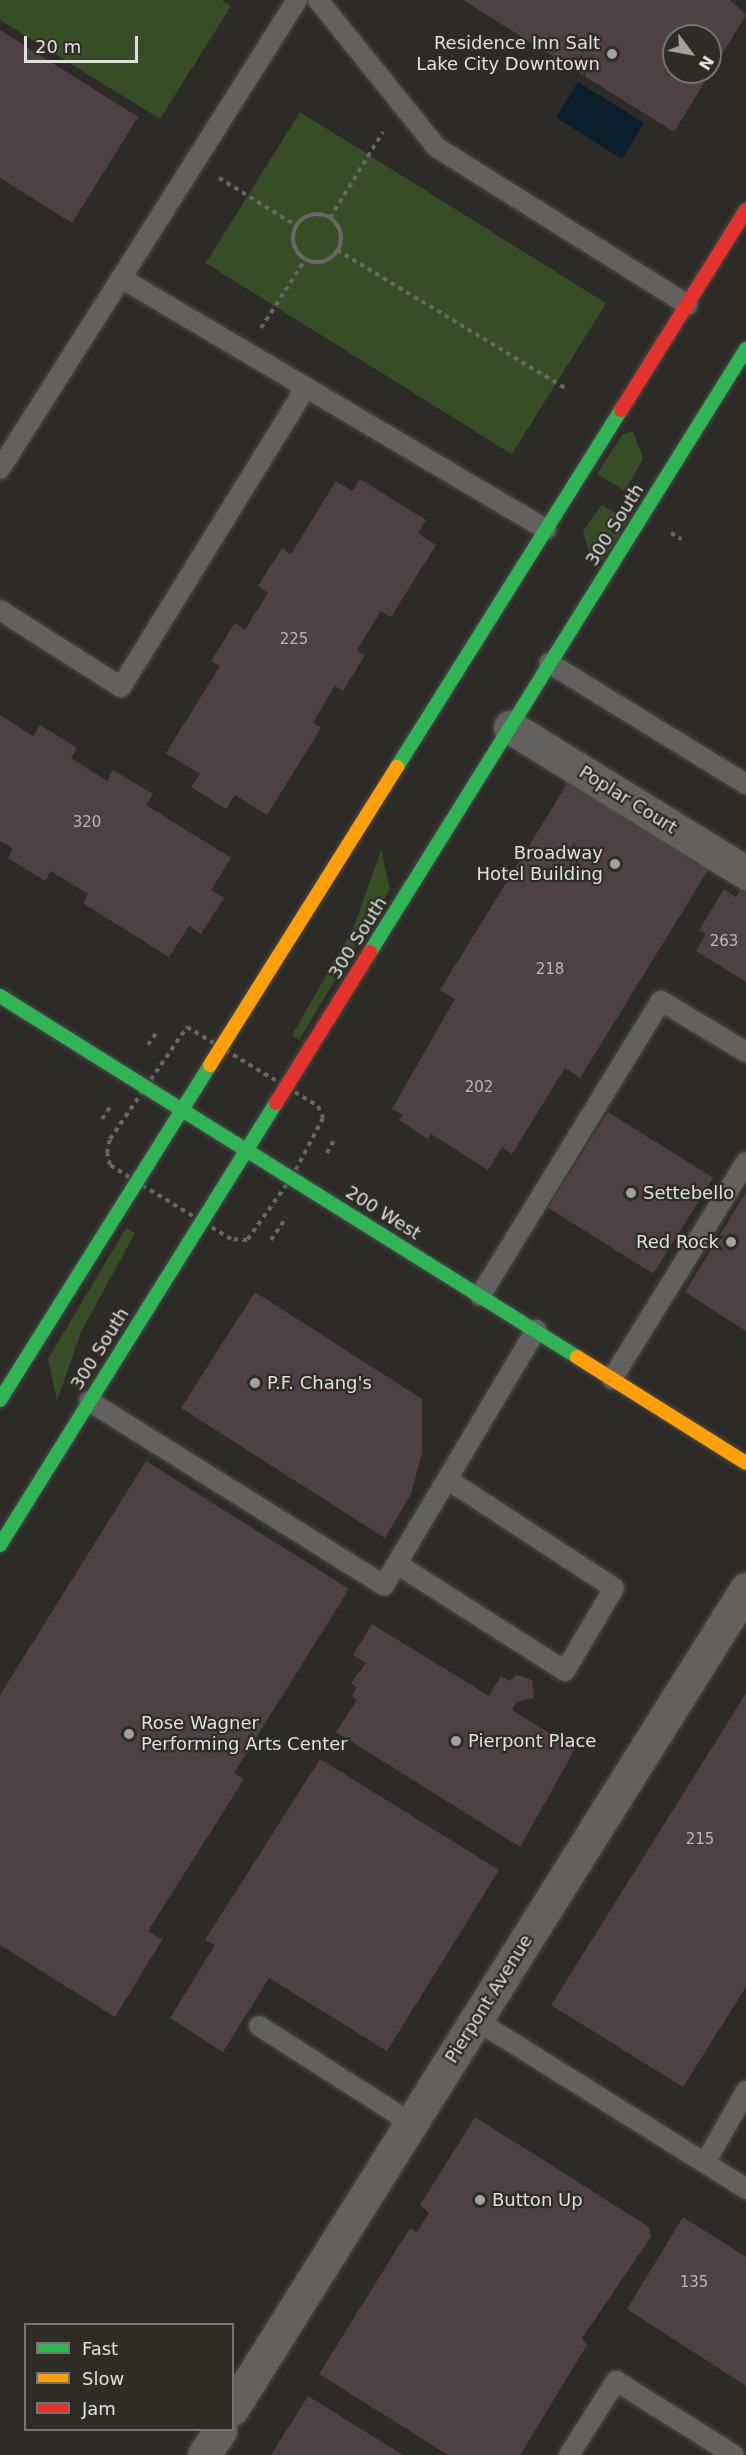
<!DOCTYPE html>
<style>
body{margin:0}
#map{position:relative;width:746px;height:2455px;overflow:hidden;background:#2c2b28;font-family:"DejaVu Sans",sans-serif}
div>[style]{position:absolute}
.green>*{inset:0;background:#364d25;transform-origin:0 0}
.water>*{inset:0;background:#0a1e2c;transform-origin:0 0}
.building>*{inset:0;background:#4e4146;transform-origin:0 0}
.path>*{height:4px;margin-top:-2px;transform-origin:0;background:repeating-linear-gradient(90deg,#686866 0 4.5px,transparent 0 9px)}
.path>.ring{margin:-2px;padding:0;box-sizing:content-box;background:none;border:4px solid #686866;border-radius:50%}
.roads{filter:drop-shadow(0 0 2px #494946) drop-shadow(0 0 2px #494946)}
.lane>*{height:20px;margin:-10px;padding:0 10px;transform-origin:10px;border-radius:10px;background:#62615f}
.street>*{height:33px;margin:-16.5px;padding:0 16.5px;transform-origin:16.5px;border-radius:16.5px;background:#62615f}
.fast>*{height:14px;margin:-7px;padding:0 7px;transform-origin:7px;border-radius:7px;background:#30b455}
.slow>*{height:14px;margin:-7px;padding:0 7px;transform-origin:7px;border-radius:7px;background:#ff9f0a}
.jam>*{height:14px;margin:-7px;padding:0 7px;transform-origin:7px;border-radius:7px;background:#e5322d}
.dots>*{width:16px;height:16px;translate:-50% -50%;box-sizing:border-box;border:3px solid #2d2c27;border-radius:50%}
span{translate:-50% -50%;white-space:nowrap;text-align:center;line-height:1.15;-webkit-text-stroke:4.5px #2d2c27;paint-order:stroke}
.number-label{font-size:15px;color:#bcb8b7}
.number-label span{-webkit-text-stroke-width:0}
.poi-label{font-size:18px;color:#e0e0dd}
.right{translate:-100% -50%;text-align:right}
.left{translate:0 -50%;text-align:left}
.street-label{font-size:18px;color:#e0e0dd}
.legend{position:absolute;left:24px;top:2323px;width:210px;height:108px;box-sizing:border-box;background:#2d2c27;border:2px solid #757470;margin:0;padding:8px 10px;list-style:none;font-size:18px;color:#e0e0dd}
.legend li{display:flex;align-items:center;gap:12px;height:30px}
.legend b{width:30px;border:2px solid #757470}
.north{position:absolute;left:662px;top:24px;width:60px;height:60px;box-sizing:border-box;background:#2d2c27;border:2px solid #757470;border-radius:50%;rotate:122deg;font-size:16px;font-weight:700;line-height:24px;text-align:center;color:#e0e0dd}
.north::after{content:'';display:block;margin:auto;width:21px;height:27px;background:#a1a19e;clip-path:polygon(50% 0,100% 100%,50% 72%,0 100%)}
.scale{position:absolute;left:24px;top:36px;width:114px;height:27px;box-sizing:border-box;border:3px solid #e0e0dd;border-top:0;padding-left:8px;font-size:18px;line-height:21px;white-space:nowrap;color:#e0e0dd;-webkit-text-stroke:4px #2d2c27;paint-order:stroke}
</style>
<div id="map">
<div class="green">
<div style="clip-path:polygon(0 0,222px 0,231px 6px,160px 119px,0 20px)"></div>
<div style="left:300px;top:112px;width:361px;height:178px;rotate:32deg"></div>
<div style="clip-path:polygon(633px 431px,643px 459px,625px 491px,597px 474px,622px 435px)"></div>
<div style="clip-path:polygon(602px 505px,628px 520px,604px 559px,592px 562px,583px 531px)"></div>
<div style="clip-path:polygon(381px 850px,390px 889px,299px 1040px,292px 1035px,353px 929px)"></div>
<div style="clip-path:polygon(126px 1228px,135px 1233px,81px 1332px,57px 1401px,48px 1359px)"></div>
</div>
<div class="water">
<div style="left:578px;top:82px;width:78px;height:42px;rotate:32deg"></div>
</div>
<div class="building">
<div style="clip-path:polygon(evenodd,463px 0,730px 0,746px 15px,674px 132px,463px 0,674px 36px,710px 36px,710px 72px,674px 72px,674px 36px)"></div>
<div style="clip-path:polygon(0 30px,138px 117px,72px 223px,0 178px)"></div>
<div style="clip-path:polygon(360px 479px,426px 520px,418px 533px,436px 545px,391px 617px,381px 611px,357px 650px,365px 655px,343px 691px,335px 686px,313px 722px,321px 728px,267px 815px,235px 795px,226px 809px,191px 787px,200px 774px,166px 753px,220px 666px,211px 661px,235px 623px,245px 630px,268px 593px,258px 586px,282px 548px,291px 554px,336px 481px,352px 491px)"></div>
<div style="clip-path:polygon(0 715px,33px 736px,40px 725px,77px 748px,71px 758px,107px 781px,113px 770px,153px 794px,146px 805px,231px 858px,211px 890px,224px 898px,201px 934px,189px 926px,169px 957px,83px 903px,88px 894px,51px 871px,45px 881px,8px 858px,13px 849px,0 841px)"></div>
<div style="clip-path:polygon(570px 779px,710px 867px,580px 1078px,565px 1068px,512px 1154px,502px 1147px,488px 1170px,431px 1134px,428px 1139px,399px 1120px,403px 1115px,392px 1109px,455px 999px,440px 990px)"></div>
<div style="clip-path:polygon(742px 888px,746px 890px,746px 982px,696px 951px,706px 934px,699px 930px,724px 889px,736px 897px)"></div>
<div style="left:608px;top:1112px;width:124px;height:113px;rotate:32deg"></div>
<div style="clip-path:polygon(746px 1192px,746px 1331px,685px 1292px)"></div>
<div style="clip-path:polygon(255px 1292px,422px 1399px,422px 1453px,411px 1494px,385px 1538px,181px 1408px)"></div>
<div style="clip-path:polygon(146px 1461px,349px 1589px,234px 1773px,244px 1779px,148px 1931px,162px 1940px,115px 2017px,0 1945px,0 1695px)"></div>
<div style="clip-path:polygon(372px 1624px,489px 1696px,501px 1676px,509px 1681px,517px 1675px,532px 1680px,534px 1698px,516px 1702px,512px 1710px,575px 1749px,520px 1847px,336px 1732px,357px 1700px,352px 1696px,357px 1687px,351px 1683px,366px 1663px,353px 1655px)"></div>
<div style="clip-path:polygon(746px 1693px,746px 1987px,683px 2087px,551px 2005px)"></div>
<div style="clip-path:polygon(320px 1759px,499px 1870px,387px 2051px,269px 1978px,223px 2052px,170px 2018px,215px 1945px,205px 1940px)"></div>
<div style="clip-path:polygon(475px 2117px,649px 2227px,651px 2237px,582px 2338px,587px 2345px,520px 2455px,448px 2455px,319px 2374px,410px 2228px,417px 2232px,429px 2213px,420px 2205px)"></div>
<div style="clip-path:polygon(683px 2217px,746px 2257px,746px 2386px,627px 2309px)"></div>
<div style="clip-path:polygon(308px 2396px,403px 2455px,271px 2455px)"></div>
</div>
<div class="path">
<div style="left:219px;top:178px;width:92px;rotate:31.6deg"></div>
<div class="ring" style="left:293px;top:214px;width:44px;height:44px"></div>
<div style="left:330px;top:218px;width:101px;rotate:-58.4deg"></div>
<div style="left:337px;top:250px;width:267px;rotate:31.2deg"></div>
<div style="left:261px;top:328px;width:81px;rotate:-57.1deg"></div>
<div style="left:671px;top:533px;width:12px;rotate:31deg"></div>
<div style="left:187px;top:1027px;width:153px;rotate:31.1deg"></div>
<div style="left:318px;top:1106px;width:13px;rotate:67deg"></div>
<div style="left:323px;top:1118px;width:67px;rotate:117.7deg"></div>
<div style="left:292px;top:1177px;width:77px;rotate:125.5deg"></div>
<div style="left:247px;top:1240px;width:16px;rotate:-176deg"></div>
<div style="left:231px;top:1239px;width:110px;rotate:-148.8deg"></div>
<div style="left:137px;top:1182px;width:32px;rotate:-148deg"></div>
<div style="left:110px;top:1165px;width:12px;rotate:-104deg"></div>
<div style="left:107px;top:1153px;width:14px;rotate:-78deg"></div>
<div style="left:110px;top:1139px;width:136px;rotate:-55.5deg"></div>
<div style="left:148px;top:1045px;width:18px;rotate:-56deg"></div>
<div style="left:102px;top:1119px;width:14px;rotate:-56deg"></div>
<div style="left:327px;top:1153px;width:15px;rotate:-62deg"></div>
<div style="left:271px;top:1240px;width:27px;rotate:-56deg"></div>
</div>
<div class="roads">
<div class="lane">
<div style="left:297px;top:0;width:329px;rotate:122.3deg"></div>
<div style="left:121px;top:278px;width:494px;rotate:30.6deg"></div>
<div style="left:318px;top:0;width:189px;rotate:51.2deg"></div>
<div style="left:436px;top:147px;width:297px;rotate:32.1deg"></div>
<div style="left:0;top:469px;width:226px;rotate:-57.6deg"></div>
<div style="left:0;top:610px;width:143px;rotate:32.5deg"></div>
<div style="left:121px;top:687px;width:352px;rotate:-58.3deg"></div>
<div style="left:549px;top:663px;width:231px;rotate:31.6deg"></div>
<div style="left:480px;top:1296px;width:346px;rotate:-58.5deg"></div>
<div style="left:661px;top:1001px;width:99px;rotate:31deg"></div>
<div style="left:612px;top:1379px;width:255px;rotate:-58.3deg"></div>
<div style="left:89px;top:1401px;width:348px;rotate:32deg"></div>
<div style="left:384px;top:1585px;width:297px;rotate:-59.2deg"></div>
<div style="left:397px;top:1564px;width:199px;rotate:32.5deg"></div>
<div style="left:565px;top:1671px;width:96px;rotate:-59.4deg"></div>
<div style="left:614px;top:1588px;width:199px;rotate:-146.9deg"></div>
<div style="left:476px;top:2020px;width:319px;rotate:32deg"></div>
<div style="left:259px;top:2026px;width:180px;rotate:32.5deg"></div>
<div style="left:705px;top:2163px;width:83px;rotate:-60.3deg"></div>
<div style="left:569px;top:2455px;width:88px;rotate:-57.6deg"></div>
<div style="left:616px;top:2381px;width:139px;rotate:32.1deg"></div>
</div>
<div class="street">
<div style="left:510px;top:727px;width:278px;rotate:31.7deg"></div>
<div style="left:232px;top:2409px;width:968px;rotate:-57.92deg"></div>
<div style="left:204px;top:2455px;width:30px;rotate:-57deg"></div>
</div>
<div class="fast">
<div style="left:397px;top:767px;width:421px;rotate:-57.9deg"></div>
<div style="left:370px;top:952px;width:711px;rotate:-58.05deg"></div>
<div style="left:0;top:996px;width:681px;rotate:32.03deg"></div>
<div style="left:0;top:1400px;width:395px;rotate:-57.9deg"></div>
<div style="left:0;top:1545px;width:521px;rotate:-58.02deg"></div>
</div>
<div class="slow">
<div style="left:210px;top:1065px;width:352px;rotate:-57.9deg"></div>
<div style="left:577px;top:1357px;width:199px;rotate:32.1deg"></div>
</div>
<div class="jam">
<div style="left:621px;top:410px;width:236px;rotate:-58deg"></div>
<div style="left:276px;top:1103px;width:178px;rotate:-58.1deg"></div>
</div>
</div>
<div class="dots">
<div style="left:612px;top:54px;background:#a1a19e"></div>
<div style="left:615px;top:864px;background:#a1a19e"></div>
<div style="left:631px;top:1193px;background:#a1a19e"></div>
<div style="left:731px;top:1242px;background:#a1a19e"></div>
<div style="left:255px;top:1383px;background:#a1a19e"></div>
<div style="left:129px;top:1734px;background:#a1a19e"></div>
<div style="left:456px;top:1741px;background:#a1a19e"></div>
<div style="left:480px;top:2200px;background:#a1a19e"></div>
</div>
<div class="number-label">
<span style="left:294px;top:640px">225</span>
<span style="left:87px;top:823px">320</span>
<span style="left:724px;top:942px">263</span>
<span style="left:550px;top:970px">218</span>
<span style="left:479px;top:1088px">202</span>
<span style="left:700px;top:1840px">215</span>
<span style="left:694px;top:2283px">135</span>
</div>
<div class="poi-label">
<span class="right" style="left:600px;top:54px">Residence Inn Salt<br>Lake City Downtown</span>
<span class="right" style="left:603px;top:864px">Broadway<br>Hotel Building</span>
<span class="left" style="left:643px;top:1193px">Settebello</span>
<span class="right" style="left:719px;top:1242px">Red Rock</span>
<span class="left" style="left:267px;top:1383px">P.F. Chang's</span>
<span class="left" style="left:141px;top:1734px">Rose Wagner<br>Performing Arts Center</span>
<span class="left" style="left:468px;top:1741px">Pierpont Place</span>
<span class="left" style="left:492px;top:2200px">Button Up</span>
</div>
<div class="street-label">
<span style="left:615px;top:525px;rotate:-58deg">300 South</span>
<span style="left:628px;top:800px;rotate:32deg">Poplar Court</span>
<span style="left:358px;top:938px;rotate:-58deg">300 South</span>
<span style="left:383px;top:1213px;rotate:32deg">200 West</span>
<span style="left:100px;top:1349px;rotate:-58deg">300 South</span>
<span style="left:489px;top:1999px;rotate:-58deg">Pierpont Avenue</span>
</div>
<ul class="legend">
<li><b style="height:8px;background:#30b455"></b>Fast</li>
<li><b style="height:8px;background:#ff9f0a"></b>Slow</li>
<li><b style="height:8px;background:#e5322d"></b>Jam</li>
</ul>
<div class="north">N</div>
<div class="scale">20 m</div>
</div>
